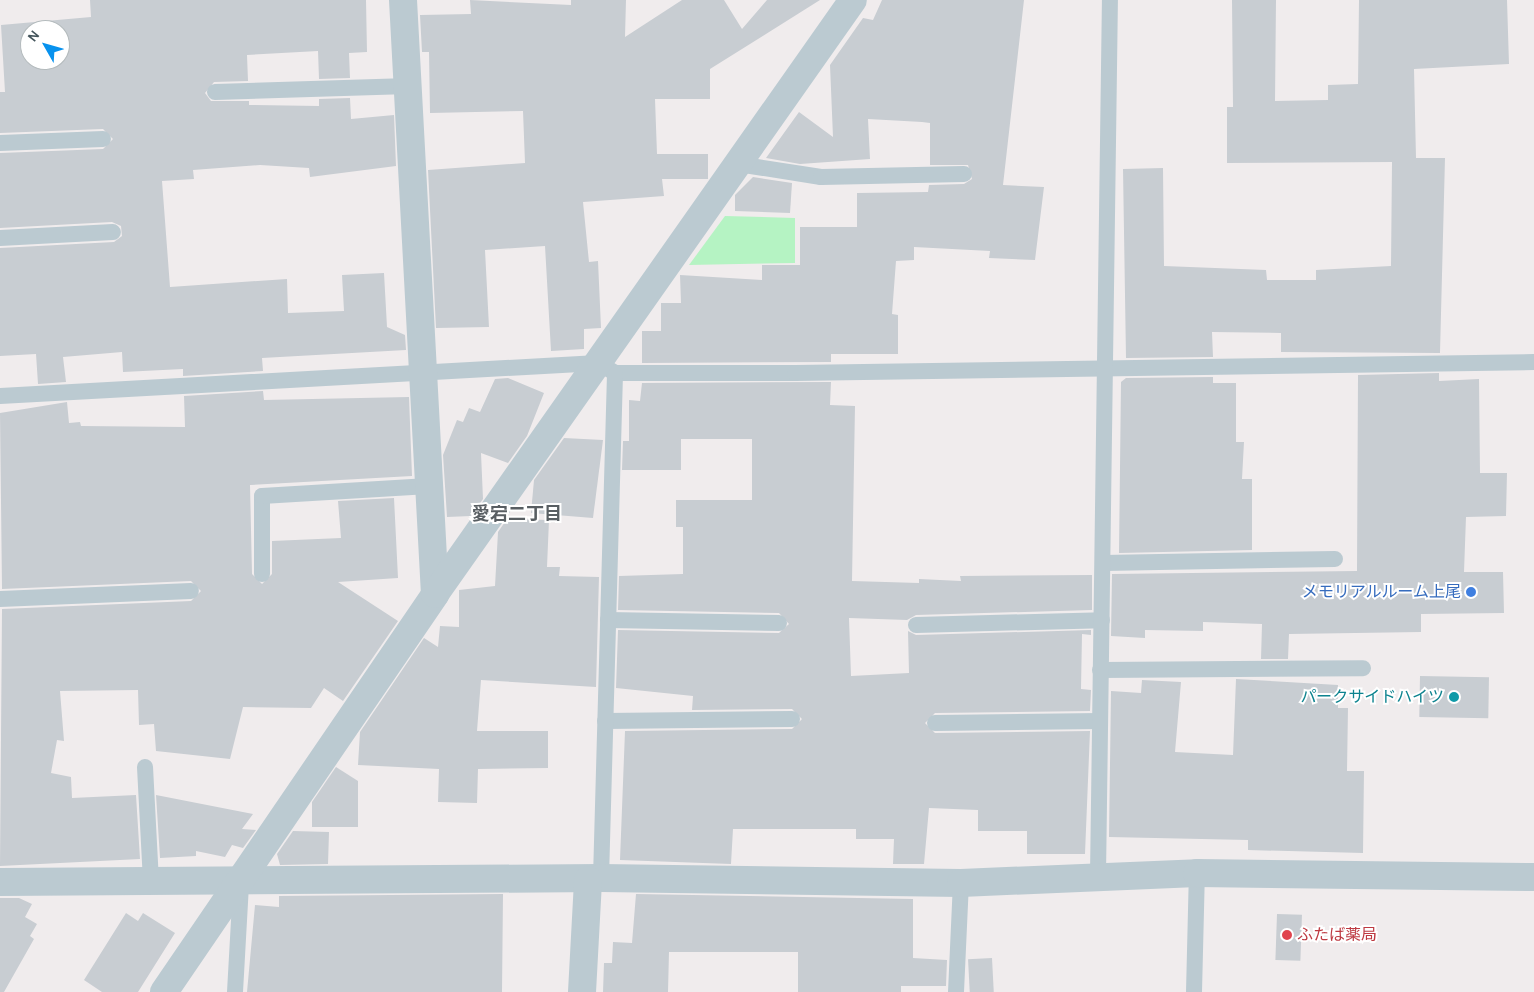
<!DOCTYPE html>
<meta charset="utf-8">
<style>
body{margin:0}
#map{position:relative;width:1534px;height:992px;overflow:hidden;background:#f0eced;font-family:Karla,"Noto Sans JP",sans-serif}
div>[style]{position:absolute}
.green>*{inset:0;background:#b5f3c3}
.building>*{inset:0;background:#c8cdd2;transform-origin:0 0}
.lane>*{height:16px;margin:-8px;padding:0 8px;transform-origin:8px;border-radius:8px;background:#bbcad1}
.street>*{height:28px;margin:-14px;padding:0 14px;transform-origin:14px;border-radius:14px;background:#bbcad1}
.dots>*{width:14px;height:14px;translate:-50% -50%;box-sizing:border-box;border:2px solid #fff;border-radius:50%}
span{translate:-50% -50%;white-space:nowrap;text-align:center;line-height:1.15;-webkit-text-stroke:4px #fff;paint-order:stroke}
.shop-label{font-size:16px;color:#366cbe}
.right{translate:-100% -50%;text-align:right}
.culture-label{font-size:16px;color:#0d838f}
.health-label{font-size:16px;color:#be3a42}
.left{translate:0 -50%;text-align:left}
.neighbourhood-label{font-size:18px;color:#585e62;font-weight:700}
.north{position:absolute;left:20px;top:20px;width:50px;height:50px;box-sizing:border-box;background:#fff;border:1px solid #b4bbbd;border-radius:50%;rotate:308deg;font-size:14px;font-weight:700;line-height:20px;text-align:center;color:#43545b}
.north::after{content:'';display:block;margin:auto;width:18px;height:22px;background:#0892ee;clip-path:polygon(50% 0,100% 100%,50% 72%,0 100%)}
</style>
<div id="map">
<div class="green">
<div style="clip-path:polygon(725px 216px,795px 218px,795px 263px,689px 265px)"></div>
</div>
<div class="building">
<div style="clip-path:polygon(evenodd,90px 0,366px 0,367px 52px,349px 53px,350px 78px,319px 79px,318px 51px,247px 55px,248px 81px,214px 82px,205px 93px,211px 101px,249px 101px,249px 105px,319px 106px,319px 99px,350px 98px,351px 119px,394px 115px,396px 166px,310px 177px,309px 168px,260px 165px,193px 170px,194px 179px,162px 181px,170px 287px,287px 279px,288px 313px,344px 311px,342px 275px,384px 273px,387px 327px,405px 335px,406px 350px,262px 358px,263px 371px,183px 376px,183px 369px,123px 372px,122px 352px,63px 357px,66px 382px,38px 384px,36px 354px,0 356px,0 248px,114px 242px,122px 236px,121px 226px,112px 222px,0 228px,0 153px,103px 149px,113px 139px,103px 129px,0 133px,0 92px,5px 92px,1px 25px,91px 17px,90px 0,30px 30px,60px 30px,60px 60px,30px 60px,30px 30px)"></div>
<div style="clip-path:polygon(470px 0,571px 5px,571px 0,626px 0,625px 37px,682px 0,724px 0,742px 29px,767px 0,820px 0,710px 69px,710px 99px,655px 99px,657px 154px,708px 154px,708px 179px,662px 179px,664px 196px,583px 202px,589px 262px,598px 261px,601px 328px,584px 329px,584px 349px,551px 351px,545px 246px,485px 250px,489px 327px,436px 328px,428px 170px,525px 163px,523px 111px,430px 113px,429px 52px,422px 52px,420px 15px,471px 14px)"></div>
<div style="clip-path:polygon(882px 0,1024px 0,1003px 185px,1044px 187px,1035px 260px,989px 258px,990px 251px,914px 247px,914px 260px,896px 261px,892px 314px,898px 315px,898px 354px,831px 354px,831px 362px,642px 363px,642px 331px,661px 331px,661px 303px,681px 303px,680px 275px,762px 280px,762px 265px,800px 265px,800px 227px,857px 227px,857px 193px,928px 192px,929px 185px,964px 184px,972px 179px,968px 165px,930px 165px,930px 123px,922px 122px,868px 119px,870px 159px,800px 164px,766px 158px,799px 112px,833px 137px,830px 65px,863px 18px,873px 20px)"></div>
<div style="clip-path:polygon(1232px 0,1276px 0,1275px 101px,1328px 100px,1328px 85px,1358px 84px,1359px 0,1507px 0,1509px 64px,1414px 69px,1416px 158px,1445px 158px,1440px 353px,1281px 352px,1281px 333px,1212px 332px,1213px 357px,1126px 358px,1123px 169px,1163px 168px,1164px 266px,1266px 270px,1267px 280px,1316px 280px,1316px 270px,1391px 266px,1392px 162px,1227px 163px,1227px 107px,1233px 107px)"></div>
<div style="clip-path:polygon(753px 177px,792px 183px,790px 213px,735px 211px,735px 195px)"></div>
<div style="clip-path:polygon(1439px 373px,1439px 381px,1479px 379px,1480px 473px,1507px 473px,1506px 516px,1466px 517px,1464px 572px,1503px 572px,1504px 613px,1421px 614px,1421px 632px,1289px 634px,1288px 659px,1261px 659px,1262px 624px,1203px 622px,1203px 631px,1145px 630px,1145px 638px,1111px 636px,1112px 574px,1357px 571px,1358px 375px)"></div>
<div style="clip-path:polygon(1213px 377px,1213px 383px,1236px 383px,1236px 442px,1244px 442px,1242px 479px,1252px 479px,1252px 550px,1119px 553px,1121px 382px,1126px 378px)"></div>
<div style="clip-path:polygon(508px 378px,544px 393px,527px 436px,508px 463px,481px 453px,483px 499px,471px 516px,447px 517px,443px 455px,457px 420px,463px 422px,469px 408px,480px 412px,495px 379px)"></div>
<div style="clip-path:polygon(831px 382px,830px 405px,855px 406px,852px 581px,919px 583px,919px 579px,961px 581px,960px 576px,1092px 575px,1092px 610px,916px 615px,907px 620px,849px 618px,851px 676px,909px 673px,908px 631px,916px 635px,1091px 630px,1091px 635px,1082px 634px,1081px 689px,1091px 690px,1090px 711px,935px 713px,925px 723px,935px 733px,1090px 731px,1085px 854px,1027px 854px,1027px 831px,978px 831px,978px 810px,929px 808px,924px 864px,893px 864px,894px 839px,856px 839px,856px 829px,733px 829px,731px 864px,620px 860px,625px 731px,792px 729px,802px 719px,792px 709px,692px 710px,693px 696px,616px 688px,618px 630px,779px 633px,789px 624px,779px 613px,618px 610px,619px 576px,683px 574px,683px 527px,676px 527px,676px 500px,752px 500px,752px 439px,681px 439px,681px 470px,622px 470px,623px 441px,629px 441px,629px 400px,640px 401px,642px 383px)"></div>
<div style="clip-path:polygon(263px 391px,264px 400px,409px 397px,412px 476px,250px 485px,252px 574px,262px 584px,272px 574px,272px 541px,341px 538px,338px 501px,394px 498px,398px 578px,338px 582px,398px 621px,343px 701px,324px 688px,311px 708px,243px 707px,230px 759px,156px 751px,154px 724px,139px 725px,138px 690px,60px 691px,64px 741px,57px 740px,51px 773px,71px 777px,72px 798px,136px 795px,140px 859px,0 866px,2px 609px,191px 601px,201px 591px,191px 581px,2px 589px,0 413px,67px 402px,69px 423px,80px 422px,81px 426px,185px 427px,184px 396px)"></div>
<div style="clip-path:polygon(564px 438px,603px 440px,593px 518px,531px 513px,534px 480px)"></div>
<div style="clip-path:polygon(507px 519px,549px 520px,547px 567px,560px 567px,559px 576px,599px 577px,596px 687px,481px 680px,477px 731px,548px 731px,548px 768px,478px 769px,477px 803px,438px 802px,439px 769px,358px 765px,360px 732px,424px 638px,438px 647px,440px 626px,459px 627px,459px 590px,495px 586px,498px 532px)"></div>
<div style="left:1420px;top:676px;width:69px;height:41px;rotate:1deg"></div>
<div style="clip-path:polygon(1236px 679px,1338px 685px,1338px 708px,1348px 708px,1347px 771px,1364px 771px,1363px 853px,1248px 850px,1248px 840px,1109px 837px,1111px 691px,1141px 693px,1142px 680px,1181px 682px,1175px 752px,1233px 755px)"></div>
<div style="clip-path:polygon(336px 767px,358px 781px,358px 827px,312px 827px,312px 802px)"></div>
<div style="clip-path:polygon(156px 795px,253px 814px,242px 829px,256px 830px,243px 848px,232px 845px,225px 857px,196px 851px,196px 856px,160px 858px)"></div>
<div style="clip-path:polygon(293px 831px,329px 832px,328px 864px,280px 865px,277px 854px)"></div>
<div style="clip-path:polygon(503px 894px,502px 992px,247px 992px,255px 905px,279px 907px,279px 896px)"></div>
<div style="clip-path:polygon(636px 894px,913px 899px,913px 958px,947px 960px,946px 986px,901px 986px,901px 992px,798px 992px,798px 952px,669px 952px,668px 992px,603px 992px,604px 963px,612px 963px,613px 942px,632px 943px)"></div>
<div style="clip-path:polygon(0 898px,19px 898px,32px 904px,25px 917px,37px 924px,30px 936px,34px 939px,4px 992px,0 992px)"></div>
<div style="clip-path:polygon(126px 913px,138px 921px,143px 913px,175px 933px,138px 992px,102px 992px,84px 980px)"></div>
<div style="left:1277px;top:914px;width:25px;height:46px;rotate:2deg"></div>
<div style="left:992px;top:958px;width:34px;height:24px;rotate:87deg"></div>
</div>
<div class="lane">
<div style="left:215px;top:92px;width:194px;rotate:-1.8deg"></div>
<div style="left:0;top:143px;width:103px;rotate:-2.2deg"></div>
<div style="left:738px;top:164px;width:84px;rotate:8.9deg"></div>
<div style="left:821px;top:177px;width:143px;rotate:-1.2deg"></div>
<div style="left:0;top:238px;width:113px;rotate:-3deg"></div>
<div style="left:0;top:396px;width:599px;rotate:-3.16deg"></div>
<div style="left:598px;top:363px;width:20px;rotate:30deg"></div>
<div style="left:615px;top:373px;width:180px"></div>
<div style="left:795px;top:373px;width:739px;rotate:-0.85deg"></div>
<div style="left:1103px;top:563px;width:232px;rotate:-1deg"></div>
<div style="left:262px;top:574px;width:78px;rotate:-90deg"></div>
<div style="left:262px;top:496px;width:167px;rotate:-3.4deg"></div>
<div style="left:0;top:599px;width:191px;rotate:-2.4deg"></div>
<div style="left:608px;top:620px;width:171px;rotate:1deg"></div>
<div style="left:916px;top:625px;width:186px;rotate:-1.5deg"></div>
<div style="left:1100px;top:670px;width:263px;rotate:-0.4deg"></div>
<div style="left:605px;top:721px;width:187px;rotate:-0.6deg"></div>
<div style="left:935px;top:723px;width:165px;rotate:-0.7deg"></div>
<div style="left:145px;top:767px;width:113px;rotate:87deg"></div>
<div style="left:1098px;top:876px;width:876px;rotate:-89.22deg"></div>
<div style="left:601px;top:878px;width:505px;rotate:-88.41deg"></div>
<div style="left:235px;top:992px;width:108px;rotate:-86.8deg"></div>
<div style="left:956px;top:992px;width:109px;rotate:-87.4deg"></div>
<div style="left:1194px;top:992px;width:119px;rotate:-88.6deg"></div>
</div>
<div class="street">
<div style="left:403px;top:0;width:595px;rotate:86.92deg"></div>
<div style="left:0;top:882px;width:601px;rotate:-0.38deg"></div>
<div style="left:601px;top:878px;width:360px;rotate:0.8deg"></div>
<div style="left:961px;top:883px;width:236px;rotate:-2.4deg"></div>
<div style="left:1197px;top:873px;width:337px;rotate:0.7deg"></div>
<div style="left:164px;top:992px;width:482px;rotate:-55.7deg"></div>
<div style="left:435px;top:594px;width:726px;rotate:-54.87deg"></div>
<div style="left:582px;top:992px;width:112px;rotate:-86.9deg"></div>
</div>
<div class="dots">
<div style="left:1471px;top:592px;background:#3f7fe0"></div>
<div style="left:1454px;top:697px;background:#0f9aa8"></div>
<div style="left:1287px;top:935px;background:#e0444e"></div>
</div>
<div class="shop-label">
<span class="right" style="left:1461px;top:592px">メモリアルルーム上尾</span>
</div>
<div class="culture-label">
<span class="right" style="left:1444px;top:697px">パークサイドハイツ</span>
</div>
<div class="health-label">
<span class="left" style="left:1297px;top:935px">ふたば薬局</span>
</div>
<div class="neighbourhood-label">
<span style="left:517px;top:514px">愛宕二丁目</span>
</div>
<div class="north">N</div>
</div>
